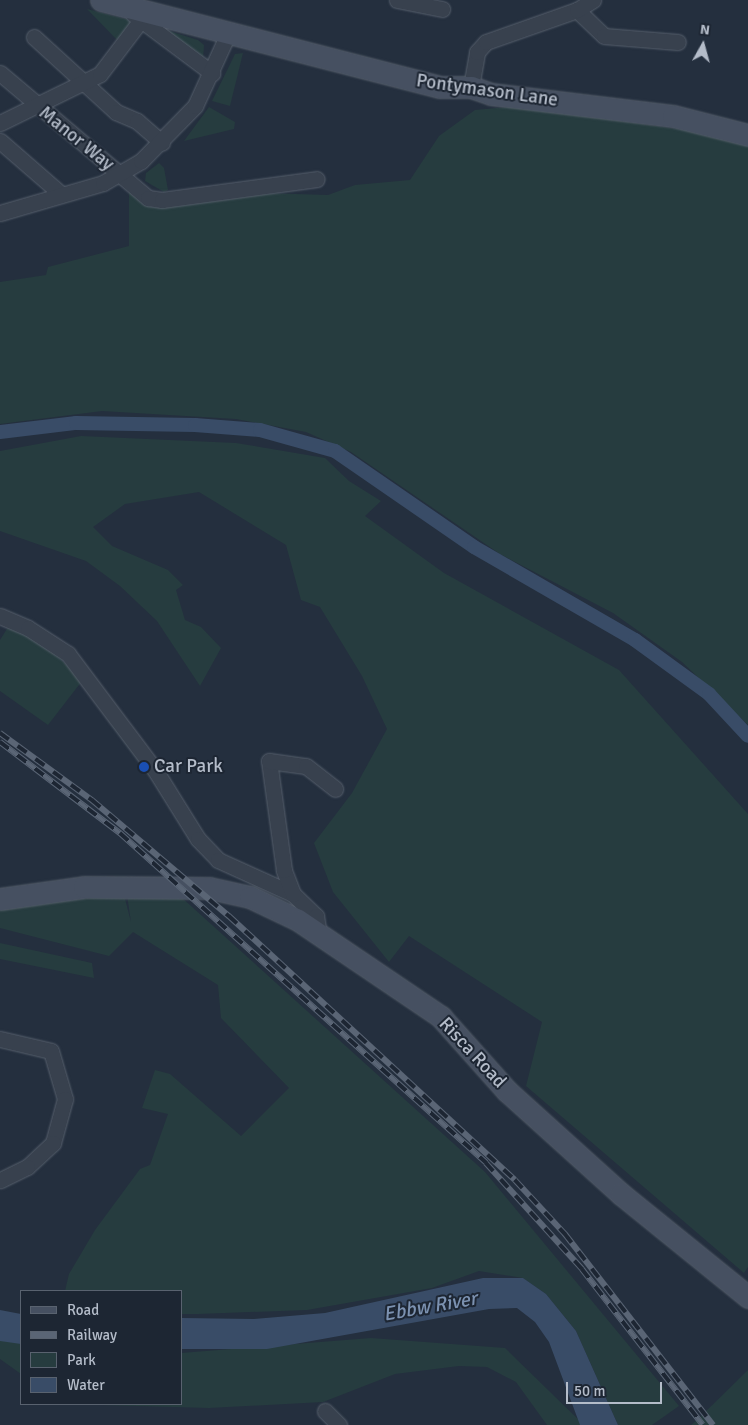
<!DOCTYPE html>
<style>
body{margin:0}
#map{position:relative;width:748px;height:1425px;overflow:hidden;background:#242f3e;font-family:Signika,sans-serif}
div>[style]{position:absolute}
.green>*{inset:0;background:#263c3f}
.water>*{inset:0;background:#394c67}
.canal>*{height:14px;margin:-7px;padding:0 7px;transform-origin:7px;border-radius:7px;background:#394c67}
.roads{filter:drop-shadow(0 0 1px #565f6c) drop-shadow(0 0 1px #565f6c)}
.street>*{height:15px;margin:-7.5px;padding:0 7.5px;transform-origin:7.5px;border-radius:7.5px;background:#38414e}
.secondary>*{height:21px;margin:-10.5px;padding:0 10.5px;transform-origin:10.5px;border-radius:10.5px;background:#465061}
.rail>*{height:5.5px;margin-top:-2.75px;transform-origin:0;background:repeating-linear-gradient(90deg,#1d2633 0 11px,#5a6575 0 22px);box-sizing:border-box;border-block:1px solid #5a6575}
.dots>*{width:14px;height:14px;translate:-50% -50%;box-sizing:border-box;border:2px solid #1d2633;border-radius:50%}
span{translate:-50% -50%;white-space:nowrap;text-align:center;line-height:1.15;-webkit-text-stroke:4px #1d2633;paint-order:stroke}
.street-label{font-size:19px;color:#b4bcc9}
.poi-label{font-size:19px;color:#b4bcc9}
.left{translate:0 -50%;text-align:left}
.water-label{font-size:20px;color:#7c92b1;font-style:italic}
.legend{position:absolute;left:20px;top:1290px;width:162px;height:115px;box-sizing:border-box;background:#1d2633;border:1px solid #59626f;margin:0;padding:6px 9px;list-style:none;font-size:15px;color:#b4bcc9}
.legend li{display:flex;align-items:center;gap:10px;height:25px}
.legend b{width:25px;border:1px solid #59626f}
.north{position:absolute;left:678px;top:20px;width:50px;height:50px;-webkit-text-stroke:4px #1d2633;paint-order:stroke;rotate:7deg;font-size:14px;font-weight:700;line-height:20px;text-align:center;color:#b4bcc9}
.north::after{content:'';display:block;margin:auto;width:18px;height:22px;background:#b4bcc9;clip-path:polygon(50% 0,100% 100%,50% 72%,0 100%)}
.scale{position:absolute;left:566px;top:1382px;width:96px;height:22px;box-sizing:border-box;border:2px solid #b4bcc9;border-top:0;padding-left:6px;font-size:15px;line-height:18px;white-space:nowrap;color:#b4bcc9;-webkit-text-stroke:4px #1d2633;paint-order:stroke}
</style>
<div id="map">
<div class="green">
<div style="clip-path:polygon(87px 9px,137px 22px,119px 42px)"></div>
<div style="clip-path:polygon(150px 25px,198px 40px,204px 45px,203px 60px)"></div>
<div style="clip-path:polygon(243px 53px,230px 106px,212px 101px,235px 54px)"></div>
<div style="clip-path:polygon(517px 106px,726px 136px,748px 144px,748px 725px,682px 662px,613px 613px,500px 554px,351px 452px,306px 432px,236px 419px,102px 411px,0 424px,0 282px,46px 275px,48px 267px,129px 246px,129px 189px,142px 201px,227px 192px,328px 195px,355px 185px,410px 180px,439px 136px,475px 110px)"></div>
<div style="clip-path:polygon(209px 107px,235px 122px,234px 129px,184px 141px)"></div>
<div style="clip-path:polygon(159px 163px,164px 168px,168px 190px,164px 192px,145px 181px,146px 173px)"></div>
<div style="clip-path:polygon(81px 436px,236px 443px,325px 458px,349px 481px,381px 501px,365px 516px,444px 573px,619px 670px,748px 814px,748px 1267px,744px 1273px,526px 1086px,542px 1022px,409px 936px,389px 962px,333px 892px,314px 843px,352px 793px,387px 729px,362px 676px,320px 607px,301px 600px,286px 545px,199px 492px,125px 504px,93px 527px,112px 546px,168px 570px,183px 585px,176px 590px,185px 620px,201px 627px,221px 648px,200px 686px,157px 621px,120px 586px,86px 561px,0 531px,0 451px)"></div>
<div style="clip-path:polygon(10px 624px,46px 644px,82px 681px,48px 725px,0 691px,0 640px)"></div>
<div style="clip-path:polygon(170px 887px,485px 1172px,679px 1406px,652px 1425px,618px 1425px,576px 1331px,546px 1294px,523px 1278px,479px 1271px,432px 1288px,307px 1310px,198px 1314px,181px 1314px,181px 1291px,65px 1291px,69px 1274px,95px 1230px,140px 1169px,150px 1165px,168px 1114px,142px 1108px,155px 1070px,170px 1074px,241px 1136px,289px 1088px,221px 1018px,218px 985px,133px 932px,109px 956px,0 928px,0 907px,124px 895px,131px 922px,127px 895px)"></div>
<div style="clip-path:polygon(0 943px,92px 963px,94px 978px,0 959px)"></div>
<div style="clip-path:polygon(0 1328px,21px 1332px,21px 1374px,0 1359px)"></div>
<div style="clip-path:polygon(371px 1338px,505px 1348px,584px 1425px,547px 1425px,516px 1382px,487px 1367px,459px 1366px,395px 1374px,323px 1402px,209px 1408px,66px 1404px,181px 1404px,181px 1353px)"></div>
<div style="clip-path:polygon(748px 1370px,748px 1425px,691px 1425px,698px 1419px)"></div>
</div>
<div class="water">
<div style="clip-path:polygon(483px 1278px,523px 1278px,546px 1294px,576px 1331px,618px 1425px,580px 1425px,549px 1342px,535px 1322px,517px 1308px,489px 1309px,267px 1349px,181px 1349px,181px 1318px,254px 1319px,325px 1313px)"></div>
<div style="clip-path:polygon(0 1310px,21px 1314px,21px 1344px,0 1341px)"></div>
</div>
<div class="canal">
<div style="left:0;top:432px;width:77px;rotate:-6.8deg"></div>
<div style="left:76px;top:423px;width:119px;rotate:1deg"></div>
<div style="left:195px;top:425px;width:65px;rotate:4.4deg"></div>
<div style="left:260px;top:430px;width:78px;rotate:15.6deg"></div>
<div style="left:335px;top:451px;width:169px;rotate:34.6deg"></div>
<div style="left:474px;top:547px;width:186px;rotate:30deg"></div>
<div style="left:635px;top:640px;width:92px;rotate:36.1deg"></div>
<div style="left:709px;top:694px;width:57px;rotate:47.1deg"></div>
</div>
<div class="roads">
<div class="street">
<div style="left:397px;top:0;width:46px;rotate:11.3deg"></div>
<div style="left:577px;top:10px;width:37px;rotate:44deg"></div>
<div style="left:604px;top:36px;width:74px;rotate:4.6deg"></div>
<div style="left:133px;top:14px;width:99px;rotate:36.8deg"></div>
<div style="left:34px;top:37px;width:111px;rotate:42.4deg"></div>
<div style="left:116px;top:112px;width:23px;rotate:23deg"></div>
<div style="left:137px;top:121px;width:33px;rotate:41deg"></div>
<div style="left:0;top:73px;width:194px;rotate:40.2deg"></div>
<div style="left:148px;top:198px;width:14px;rotate:8deg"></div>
<div style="left:162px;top:200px;width:156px;rotate:-7.7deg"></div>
<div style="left:471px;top:87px;width:36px;rotate:-80deg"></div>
<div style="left:477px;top:52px;width:13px;rotate:-48deg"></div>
<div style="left:486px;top:42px;width:96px;rotate:-19.4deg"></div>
<div style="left:577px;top:10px;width:19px;rotate:-32deg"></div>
<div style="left:0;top:123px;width:111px;rotate:-26.1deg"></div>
<div style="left:100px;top:74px;width:68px;rotate:-52.8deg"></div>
<div style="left:0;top:141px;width:81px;rotate:41deg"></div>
<div style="left:0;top:213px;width:107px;rotate:-16.2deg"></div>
<div style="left:103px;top:183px;width:44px;rotate:-30.1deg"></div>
<div style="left:141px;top:161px;width:77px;rotate:-45.5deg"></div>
<div style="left:195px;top:106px;width:79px;rotate:-65.4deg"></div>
<div style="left:0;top:616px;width:30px;rotate:23deg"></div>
<div style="left:28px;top:628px;width:48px;rotate:33deg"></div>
<div style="left:68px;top:654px;width:145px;rotate:53.1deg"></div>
<div style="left:155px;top:770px;width:81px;rotate:58.1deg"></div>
<div style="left:198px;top:839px;width:29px;rotate:46deg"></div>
<div style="left:218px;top:860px;width:82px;rotate:24.4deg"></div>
<div style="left:293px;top:894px;width:32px;rotate:44deg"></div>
<div style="left:316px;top:916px;width:18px;rotate:81deg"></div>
<div style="left:293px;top:894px;width:26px;rotate:-111deg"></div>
<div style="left:284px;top:870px;width:110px;rotate:-97.8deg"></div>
<div style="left:269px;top:761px;width:37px;rotate:8deg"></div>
<div style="left:306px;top:766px;width:37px;rotate:38deg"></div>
<div style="left:0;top:1039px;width:52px;rotate:13.2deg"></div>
<div style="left:51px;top:1051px;width:50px;rotate:73.7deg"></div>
<div style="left:65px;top:1099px;width:46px;rotate:105.3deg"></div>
<div style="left:53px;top:1143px;width:35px;rotate:137deg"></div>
<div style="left:27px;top:1167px;width:30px;rotate:154deg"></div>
<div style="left:325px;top:1411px;width:20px;rotate:45deg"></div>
</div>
<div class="secondary">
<div style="left:101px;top:0;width:350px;rotate:14.4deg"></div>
<div style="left:440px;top:87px;width:31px"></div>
<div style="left:471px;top:87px;width:21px;rotate:19deg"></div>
<div style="left:491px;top:94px;width:183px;rotate:6.9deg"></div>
<div style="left:673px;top:116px;width:77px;rotate:14.2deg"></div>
<div style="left:0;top:899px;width:85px;rotate:-8.1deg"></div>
<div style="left:84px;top:887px;width:125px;rotate:0.5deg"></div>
<div style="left:209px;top:888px;width:42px;rotate:12.4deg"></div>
<div style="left:250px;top:897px;width:53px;rotate:25.6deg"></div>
<div style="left:298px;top:920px;width:173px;rotate:34.1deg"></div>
<div style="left:441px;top:1017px;width:99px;rotate:48.3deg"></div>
<div style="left:507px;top:1091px;width:154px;rotate:42.1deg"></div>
<div style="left:621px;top:1194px;width:164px;rotate:39deg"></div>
</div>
</div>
<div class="rail">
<div style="left:0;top:733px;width:114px;rotate:36.1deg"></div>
<div style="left:92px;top:800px;width:180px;rotate:40.3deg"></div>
<div style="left:229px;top:916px;width:389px;rotate:42.7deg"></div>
<div style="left:515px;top:1180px;width:74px;rotate:47.2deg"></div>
<div style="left:565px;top:1234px;width:242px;rotate:52.2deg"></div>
<div style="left:0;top:742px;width:151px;rotate:37.2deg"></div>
<div style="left:120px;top:833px;width:493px;rotate:42deg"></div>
<div style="left:486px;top:1163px;width:143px;rotate:47.8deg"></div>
<div style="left:582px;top:1269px;width:197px;rotate:52.2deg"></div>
</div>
<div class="dots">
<div style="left:144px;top:767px;background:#1a4fb4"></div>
</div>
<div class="street-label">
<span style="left:487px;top:91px;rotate:8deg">Pontymason Lane</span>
<span style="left:76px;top:139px;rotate:39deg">Manor Way</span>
<span style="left:472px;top:1053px;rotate:47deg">Risca Road</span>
</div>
<div class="poi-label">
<span class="left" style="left:154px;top:767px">Car Park</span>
</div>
<div class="water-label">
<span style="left:430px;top:1306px;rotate:-10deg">Ebbw River</span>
</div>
<ul class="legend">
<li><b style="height:6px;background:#465061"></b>Road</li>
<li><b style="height:6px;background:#5a6575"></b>Railway</li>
<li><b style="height:14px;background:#263c3f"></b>Park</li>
<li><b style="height:14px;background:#394c67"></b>Water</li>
</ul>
<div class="north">N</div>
<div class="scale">50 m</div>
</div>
